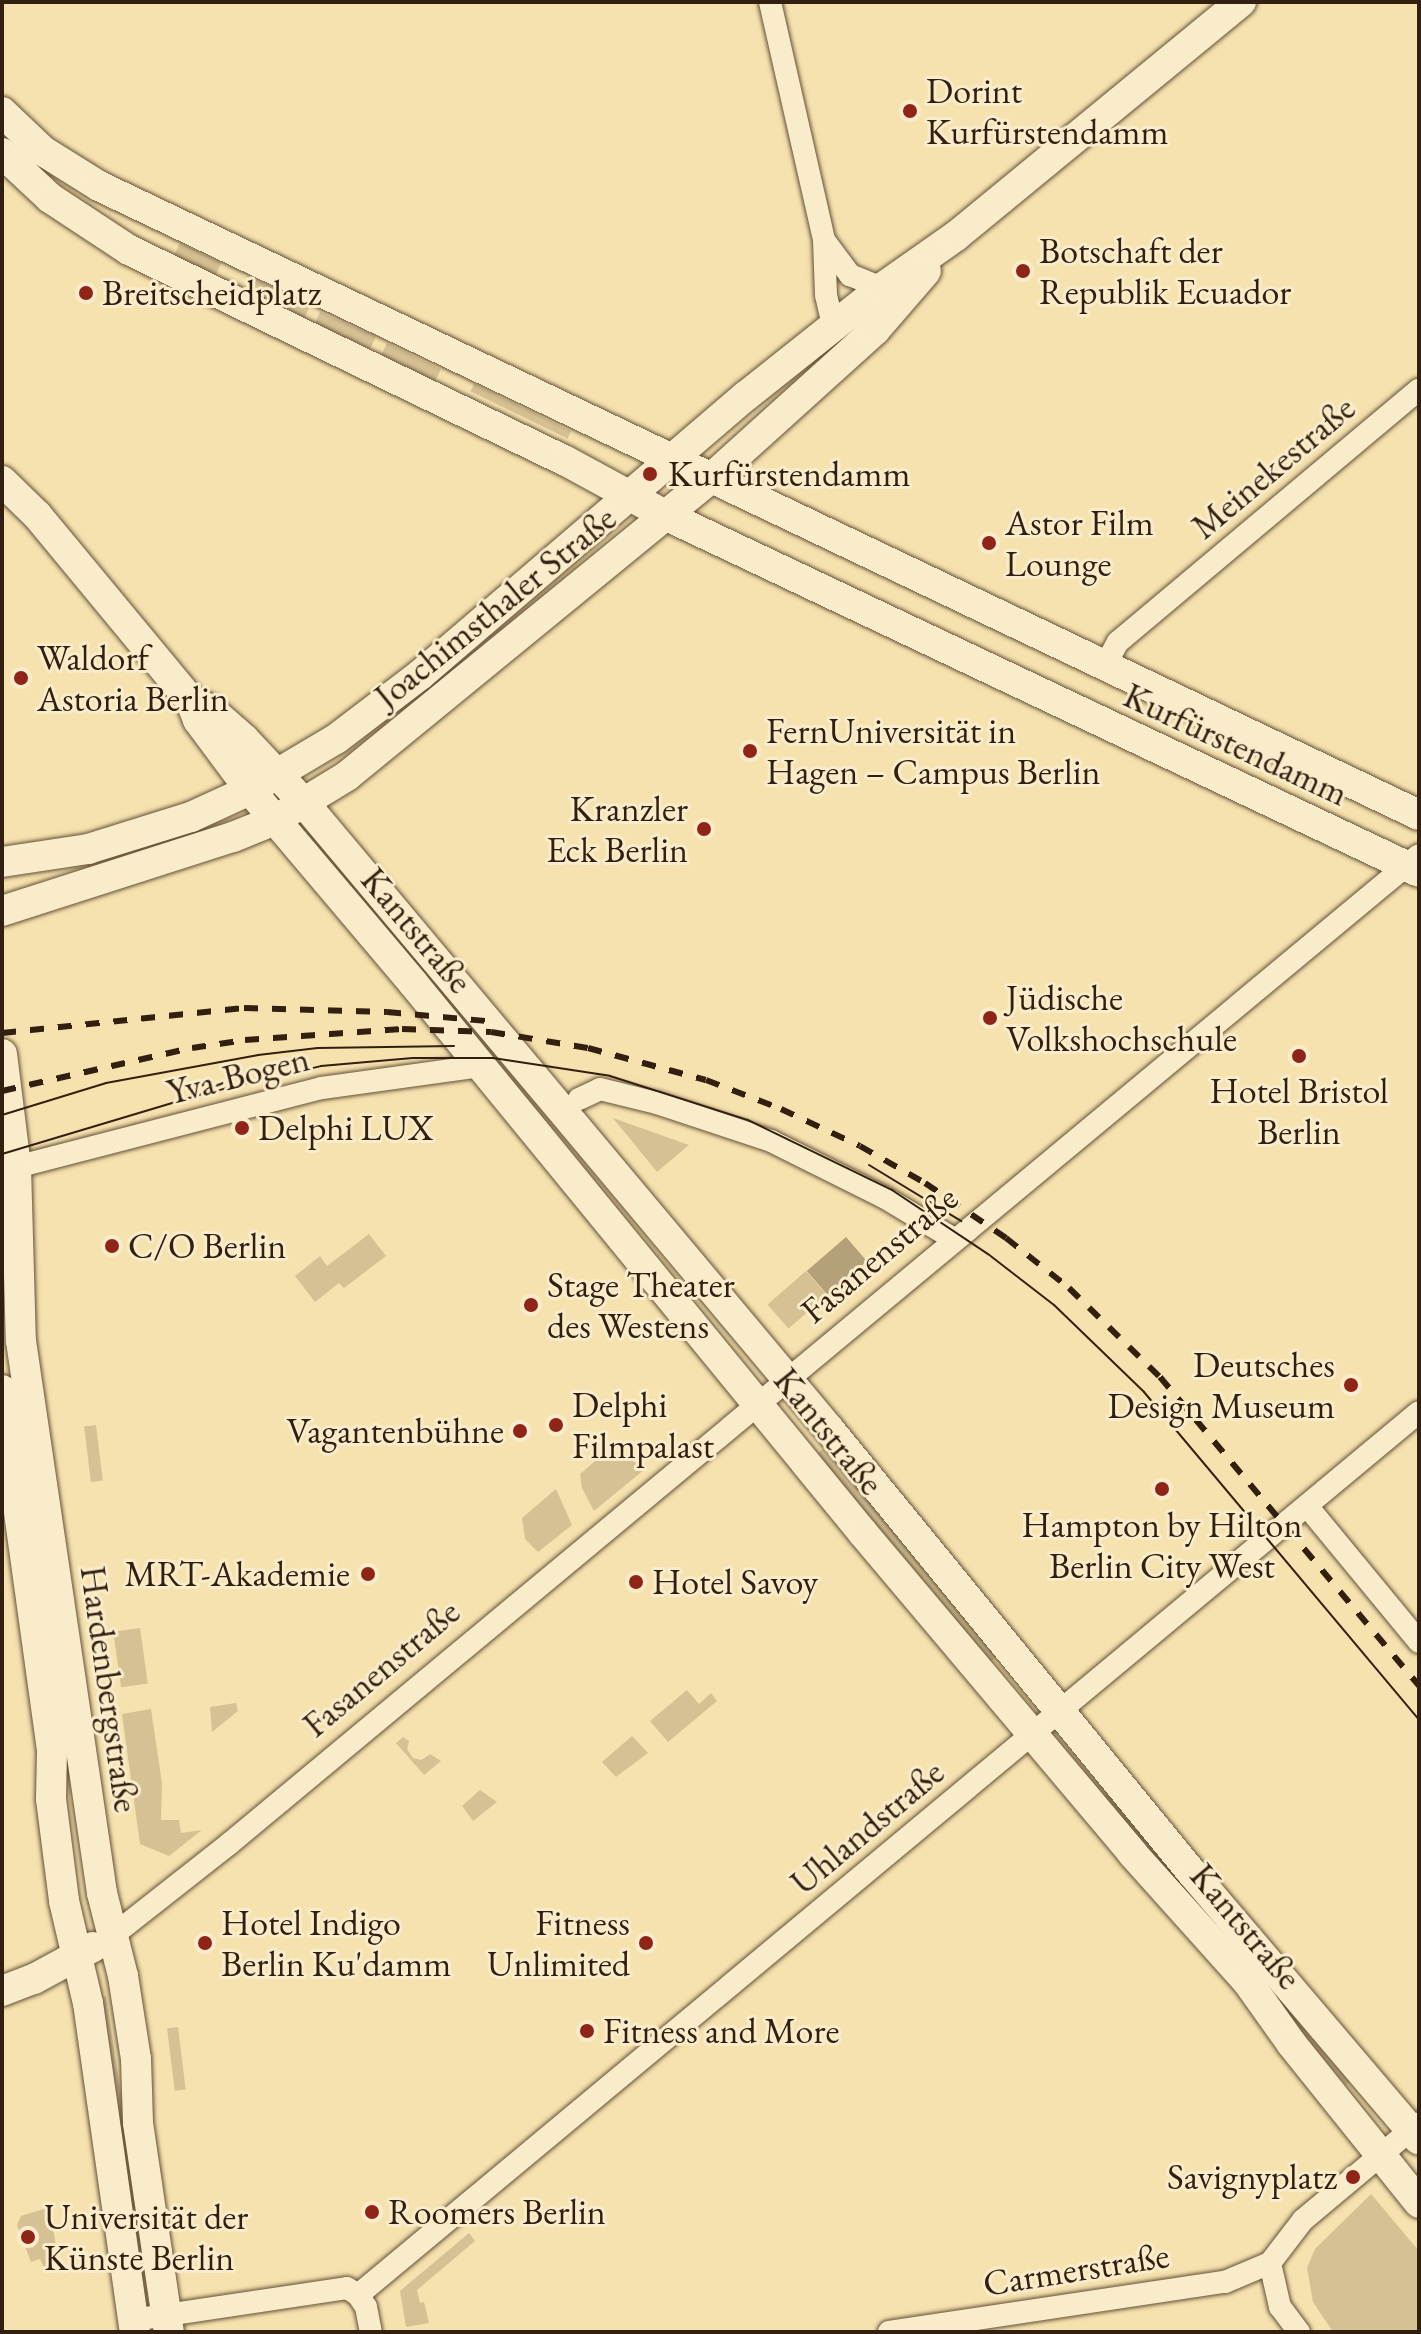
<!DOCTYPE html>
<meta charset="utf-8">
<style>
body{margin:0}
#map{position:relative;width:1421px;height:2334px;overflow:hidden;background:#f6e2af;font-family:"EB Garamond",serif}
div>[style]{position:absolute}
.green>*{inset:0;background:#d5c194;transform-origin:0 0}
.water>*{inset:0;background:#b4a079;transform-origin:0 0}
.roads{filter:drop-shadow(0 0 2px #645037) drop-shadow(0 0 2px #645037)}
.street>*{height:22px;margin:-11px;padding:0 11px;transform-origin:11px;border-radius:11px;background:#f9eccb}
.secondary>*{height:30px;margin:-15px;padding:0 15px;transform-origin:15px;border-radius:15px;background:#f9eccb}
.tram>*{height:2px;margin:-1px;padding:0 1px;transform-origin:1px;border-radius:1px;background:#331f0f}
.rail>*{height:6px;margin-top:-3px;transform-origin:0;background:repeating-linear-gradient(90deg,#331f0f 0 14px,transparent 0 28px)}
.dots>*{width:22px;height:22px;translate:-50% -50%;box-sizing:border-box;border:4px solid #f9eccb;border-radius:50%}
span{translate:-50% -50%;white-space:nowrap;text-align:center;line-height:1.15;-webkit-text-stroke:6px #f9eccb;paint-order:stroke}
.poi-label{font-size:36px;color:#331f0f}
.left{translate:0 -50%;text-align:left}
.right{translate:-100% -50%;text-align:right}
.street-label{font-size:36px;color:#331f0f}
.frame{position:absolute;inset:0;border:4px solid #331f0f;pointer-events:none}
</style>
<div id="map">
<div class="green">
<div style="left:180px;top:243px;width:46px;height:14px;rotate:26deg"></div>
<div style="left:256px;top:280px;width:60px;height:14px;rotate:25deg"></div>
<div style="left:320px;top:312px;width:61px;height:13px;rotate:24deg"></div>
<div style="left:387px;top:343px;width:60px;height:13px;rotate:26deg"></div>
<div style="left:474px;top:384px;width:108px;height:8px;rotate:26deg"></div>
<div style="clip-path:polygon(613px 1118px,689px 1145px,657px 1172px)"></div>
<div style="clip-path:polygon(369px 1234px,386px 1256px,344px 1288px,339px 1283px,315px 1302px,295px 1276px,320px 1256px,327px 1266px)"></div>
<div style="left:806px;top:1271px;width:32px;height:51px;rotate:49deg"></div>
<div style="left:96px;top:1425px;width:56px;height:12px;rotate:83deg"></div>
<div style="left:825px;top:1447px;width:271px;height:11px;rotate:50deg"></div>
<div style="clip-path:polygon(607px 1451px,624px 1455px,645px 1469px,594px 1511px,582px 1488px,580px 1474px)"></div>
<div style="clip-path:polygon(556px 1489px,572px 1525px,538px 1552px,525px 1539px,522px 1518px)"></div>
<div style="left:140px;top:1628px;width:56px;height:27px;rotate:82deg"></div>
<div style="clip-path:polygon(687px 1690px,699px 1704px,711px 1693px,717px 1701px,668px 1742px,650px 1721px)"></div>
<div style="clip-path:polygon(236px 1703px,238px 1711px,212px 1732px,210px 1707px)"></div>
<div style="clip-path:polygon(151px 1709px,162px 1783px,161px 1820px,179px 1820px,181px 1833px,202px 1830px,169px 1856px,140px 1844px,122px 1714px)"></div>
<div style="clip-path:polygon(632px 1736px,648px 1753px,616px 1777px,602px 1762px)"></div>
<div style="clip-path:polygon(403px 1737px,409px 1741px,407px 1749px,413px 1758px,421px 1760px,430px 1754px,441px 1761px,424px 1775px,396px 1743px)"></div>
<div style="clip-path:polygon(480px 1790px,497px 1802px,473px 1821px,462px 1806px)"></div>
<div style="left:1111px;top:1791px;width:376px;height:9px;rotate:50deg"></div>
<div style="clip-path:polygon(106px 1996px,149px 2277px,139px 2279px,99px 2000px)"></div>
<div style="left:178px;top:2027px;width:63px;height:11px;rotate:83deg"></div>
<div style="clip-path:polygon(1371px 2194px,1419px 2251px,1419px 2332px,1333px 2332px,1313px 2302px,1307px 2268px,1315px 2249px)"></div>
<div style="clip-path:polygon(50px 2207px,59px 2267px,46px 2272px,40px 2259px,31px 2262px,17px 2225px,21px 2216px)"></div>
<div style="clip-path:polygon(469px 2233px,475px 2241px,417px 2290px,420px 2303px,424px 2302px,429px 2323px,406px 2327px,400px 2291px)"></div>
</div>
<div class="water">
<div style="left:846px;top:1237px;width:32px;height:52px;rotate:49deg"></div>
</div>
<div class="roads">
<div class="street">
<div style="left:770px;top:2px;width:244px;rotate:77.2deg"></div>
<div style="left:824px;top:240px;width:55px;rotate:87.9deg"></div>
<div style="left:826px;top:295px;width:32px;rotate:77deg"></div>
<div style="left:824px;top:240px;width:44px;rotate:53.4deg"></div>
<div style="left:850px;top:275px;width:35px;rotate:22deg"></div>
<div style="left:1105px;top:666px;width:27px;rotate:-62deg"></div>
<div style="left:1118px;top:642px;width:393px;rotate:-40deg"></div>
<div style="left:579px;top:1099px;width:23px;rotate:-25deg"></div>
<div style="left:600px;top:1089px;width:59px;rotate:13.8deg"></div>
<div style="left:657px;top:1103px;width:120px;rotate:18.4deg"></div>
<div style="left:771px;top:1141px;width:126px;rotate:26.4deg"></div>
<div style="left:884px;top:1197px;width:82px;rotate:31deg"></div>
<div style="left:16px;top:1167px;width:316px;rotate:-14.5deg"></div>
<div style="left:322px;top:1088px;width:160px;rotate:-7.9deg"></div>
<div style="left:1307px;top:1506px;width:176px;rotate:50.5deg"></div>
<div style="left:112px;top:1936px;width:149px;rotate:-38.2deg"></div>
<div style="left:229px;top:1844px;width:1547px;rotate:-39.73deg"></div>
<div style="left:358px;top:2295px;width:1380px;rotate:-39.77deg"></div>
<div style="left:133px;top:2320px;width:216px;rotate:-8.5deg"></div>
<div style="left:347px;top:2288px;width:13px;rotate:32deg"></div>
<div style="left:358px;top:2295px;width:14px;rotate:56deg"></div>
<div style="left:366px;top:2307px;width:25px;rotate:79deg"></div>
<div style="left:889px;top:2332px;width:340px;rotate:-8.5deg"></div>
<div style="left:1225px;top:2282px;width:49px;rotate:-22.9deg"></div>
<div style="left:1299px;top:2332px;width:31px;rotate:-127deg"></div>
<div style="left:1280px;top:2307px;width:45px;rotate:-102.8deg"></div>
<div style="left:1270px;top:2263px;width:54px;rotate:-52.5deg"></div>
<div style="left:1303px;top:2220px;width:151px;rotate:-39.9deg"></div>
</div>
<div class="secondary">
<div style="left:2px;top:112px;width:57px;rotate:43.6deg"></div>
<div style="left:43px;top:151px;width:66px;rotate:32deg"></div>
<div style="left:99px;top:186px;width:1462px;rotate:25.48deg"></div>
<div style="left:2px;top:153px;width:66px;rotate:43.2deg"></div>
<div style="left:50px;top:198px;width:95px;rotate:33.4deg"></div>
<div style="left:129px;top:250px;width:485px;rotate:25.8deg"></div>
<div style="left:566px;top:461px;width:115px;rotate:28.6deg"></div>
<div style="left:667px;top:516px;width:832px;rotate:25.33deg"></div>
<div style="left:2px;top:481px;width:49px;rotate:44.2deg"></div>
<div style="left:37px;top:515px;width:240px;rotate:50.4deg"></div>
<div style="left:190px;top:700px;width:22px;rotate:68deg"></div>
<div style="left:198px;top:720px;width:87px;rotate:53.4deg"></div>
<div style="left:250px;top:790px;width:253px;rotate:49.8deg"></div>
<div style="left:413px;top:983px;width:711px;rotate:50.71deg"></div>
<div style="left:863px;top:1533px;width:418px;rotate:49.9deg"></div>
<div style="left:1132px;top:1853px;width:172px;rotate:48.1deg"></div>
<div style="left:1247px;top:1981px;width:76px;rotate:54.6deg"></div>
<div style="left:1291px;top:2043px;width:205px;rotate:51.3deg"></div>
<div style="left:196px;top:703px;width:17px;rotate:25deg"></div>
<div style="left:211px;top:710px;width:44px;rotate:41.3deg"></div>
<div style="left:244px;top:739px;width:89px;rotate:46.8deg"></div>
<div style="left:305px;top:804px;width:816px;rotate:50.02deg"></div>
<div style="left:829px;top:1429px;width:574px;rotate:50.73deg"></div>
<div style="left:1192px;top:1873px;width:350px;rotate:49.6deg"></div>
<div style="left:2px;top:862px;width:87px;rotate:-8.6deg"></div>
<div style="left:88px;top:849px;width:108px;rotate:-17.3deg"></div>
<div style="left:191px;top:817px;width:65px;rotate:-24.6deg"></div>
<div style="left:250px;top:790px;width:100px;rotate:-30.7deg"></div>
<div style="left:336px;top:739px;width:106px;rotate:-37.3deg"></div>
<div style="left:420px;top:675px;width:429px;rotate:-40.6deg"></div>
<div style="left:746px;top:396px;width:174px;rotate:-38.5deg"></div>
<div style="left:882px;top:288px;width:90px;rotate:-35.1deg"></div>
<div style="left:956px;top:236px;width:369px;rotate:-39.4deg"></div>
<div style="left:2px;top:911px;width:243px;rotate:-17.8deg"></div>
<div style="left:233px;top:837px;width:45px;rotate:-22deg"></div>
<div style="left:275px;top:820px;width:84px;rotate:-31.4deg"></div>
<div style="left:347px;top:776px;width:468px;rotate:-39.3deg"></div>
<div style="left:709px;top:480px;width:224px;rotate:-42.1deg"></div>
<div style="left:875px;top:330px;width:78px;rotate:-49.2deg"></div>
<div style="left:2px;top:1054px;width:114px;rotate:82.9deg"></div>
<div style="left:16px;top:1167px;width:174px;rotate:88.4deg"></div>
<div style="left:21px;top:1341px;width:558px;rotate:81.65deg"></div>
<div style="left:102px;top:1893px;width:86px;rotate:75.8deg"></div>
<div style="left:123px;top:1976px;width:84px;rotate:81.1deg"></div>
<div style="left:136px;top:2059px;width:64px;rotate:88.2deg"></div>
<div style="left:138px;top:2123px;width:211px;rotate:81.6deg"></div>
<div style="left:2px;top:1390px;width:364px;rotate:82.1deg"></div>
<div style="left:52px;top:1751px;width:48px;rotate:91.2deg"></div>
<div style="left:51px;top:1799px;width:103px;rotate:82.7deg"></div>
<div style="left:64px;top:1901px;width:105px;rotate:76.8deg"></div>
<div style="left:88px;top:2003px;width:332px;rotate:81.9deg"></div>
<div style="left:2px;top:1991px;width:34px;rotate:-21deg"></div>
<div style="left:34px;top:1979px;width:67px;rotate:-28.5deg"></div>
</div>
</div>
<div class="tram">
<div style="left:2px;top:1115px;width:109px;rotate:-17.1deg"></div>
<div style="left:106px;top:1083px;width:155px;rotate:-10.4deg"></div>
<div style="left:258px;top:1055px;width:60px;rotate:-6.7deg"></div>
<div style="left:318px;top:1048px;width:136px;rotate:-0.8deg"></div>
<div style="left:2px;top:1154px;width:209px;rotate:-16.7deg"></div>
<div style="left:202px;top:1094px;width:122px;rotate:-13.2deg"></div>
<div style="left:321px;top:1066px;width:92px;rotate:-5deg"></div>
<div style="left:413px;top:1058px;width:80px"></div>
<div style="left:493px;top:1058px;width:118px;rotate:8.7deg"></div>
<div style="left:610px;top:1076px;width:145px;rotate:17.7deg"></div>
<div style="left:748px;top:1120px;width:160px;rotate:25.9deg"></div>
<div style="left:892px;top:1190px;width:115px;rotate:33.7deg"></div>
<div style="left:988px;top:1254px;width:83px;rotate:37.7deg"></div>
<div style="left:1054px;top:1305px;width:125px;rotate:44deg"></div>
<div style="left:1144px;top:1392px;width:428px;rotate:50deg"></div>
<div style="left:869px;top:1165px;width:108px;rotate:31.3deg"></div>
</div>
<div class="rail">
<div style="left:2px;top:1033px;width:243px;rotate:-5.9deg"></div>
<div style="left:244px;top:1008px;width:143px;rotate:1.6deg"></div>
<div style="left:387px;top:1012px;width:109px;rotate:5.2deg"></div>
<div style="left:2px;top:1091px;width:195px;rotate:-12.8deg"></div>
<div style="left:192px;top:1048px;width:54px;rotate:-8.6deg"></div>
<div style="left:245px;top:1040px;width:157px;rotate:-4deg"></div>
<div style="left:402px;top:1029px;width:89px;rotate:1.9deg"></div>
<div style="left:491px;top:1032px;width:98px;rotate:9.4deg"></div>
<div style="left:588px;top:1048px;width:122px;rotate:15.2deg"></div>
<div style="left:706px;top:1080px;width:80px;rotate:21.1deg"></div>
<div style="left:781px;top:1109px;width:87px;rotate:25.1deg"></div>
<div style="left:860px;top:1146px;width:75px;rotate:29.6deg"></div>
<div style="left:925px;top:1183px;width:98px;rotate:34.2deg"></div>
<div style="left:1006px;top:1238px;width:80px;rotate:38.4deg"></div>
<div style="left:1069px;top:1288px;width:127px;rotate:44.4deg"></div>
<div style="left:1160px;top:1377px;width:403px;rotate:50deg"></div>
</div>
<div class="dots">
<div style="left:910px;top:111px;background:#8f2418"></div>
<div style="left:1023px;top:271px;background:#8f2418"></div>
<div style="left:86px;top:293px;background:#8f2418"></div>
<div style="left:650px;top:474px;background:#8f2418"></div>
<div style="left:989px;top:543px;background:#8f2418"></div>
<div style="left:21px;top:678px;background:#8f2418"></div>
<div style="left:750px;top:751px;background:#8f2418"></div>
<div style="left:704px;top:829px;background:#8f2418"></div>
<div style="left:990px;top:1018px;background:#8f2418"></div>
<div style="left:1299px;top:1056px;background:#8f2418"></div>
<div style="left:242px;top:1128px;background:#8f2418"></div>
<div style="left:112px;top:1246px;background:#8f2418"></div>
<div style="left:531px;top:1305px;background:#8f2418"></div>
<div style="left:1351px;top:1385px;background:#8f2418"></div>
<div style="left:556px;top:1425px;background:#8f2418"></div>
<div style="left:520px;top:1431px;background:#8f2418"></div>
<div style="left:1162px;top:1489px;background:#8f2418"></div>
<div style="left:368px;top:1574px;background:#8f2418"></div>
<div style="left:636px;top:1582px;background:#8f2418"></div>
<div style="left:205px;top:1943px;background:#8f2418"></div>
<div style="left:646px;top:1943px;background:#8f2418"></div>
<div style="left:587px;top:2031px;background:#8f2418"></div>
<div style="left:1353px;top:2177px;background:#8f2418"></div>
<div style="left:372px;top:2212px;background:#8f2418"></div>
<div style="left:28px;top:2237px;background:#8f2418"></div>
</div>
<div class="poi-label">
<span class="left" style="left:926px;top:111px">Dorint<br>Kurfürstendamm</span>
<span class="left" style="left:1039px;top:271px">Botschaft der<br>Republik Ecuador</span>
<span class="left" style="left:102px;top:293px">Breitscheidplatz</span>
<span class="left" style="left:668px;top:474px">Kurfürstendamm</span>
<span class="left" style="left:1005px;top:543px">Astor Film<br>Lounge</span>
<span class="left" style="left:37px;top:678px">Waldorf<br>Astoria Berlin</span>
<span class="left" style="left:766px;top:751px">FernUniversität in<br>Hagen – Campus Berlin</span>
<span class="right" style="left:688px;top:829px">Kranzler<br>Eck Berlin</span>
<span class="left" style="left:1006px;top:1018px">Jüdische<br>Volkshochschule</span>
<span style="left:1299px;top:1111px">Hotel Bristol<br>Berlin</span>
<span class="left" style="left:258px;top:1128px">Delphi LUX</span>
<span class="left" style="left:128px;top:1246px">C/O Berlin</span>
<span class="left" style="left:547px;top:1305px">Stage Theater<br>des Westens</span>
<span class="right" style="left:1335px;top:1385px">Deutsches<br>Design Museum</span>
<span class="left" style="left:572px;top:1425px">Delphi<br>Filmpalast</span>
<span class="right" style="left:504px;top:1431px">Vagantenbühne</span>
<span style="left:1162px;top:1545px">Hampton by Hilton<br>Berlin City West</span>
<span class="right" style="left:350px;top:1574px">MRT-Akademie</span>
<span class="left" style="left:652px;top:1582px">Hotel Savoy</span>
<span class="left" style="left:221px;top:1943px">Hotel Indigo<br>Berlin Ku'damm</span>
<span class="right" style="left:630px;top:1943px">Fitness<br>Unlimited</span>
<span class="left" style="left:603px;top:2031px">Fitness and More</span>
<span class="right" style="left:1337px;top:2177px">Savignyplatz</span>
<span class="left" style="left:388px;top:2212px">Roomers Berlin</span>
<span class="left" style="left:44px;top:2237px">Universität der<br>Künste Berlin</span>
</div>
<div class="street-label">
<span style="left:1273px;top:467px;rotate:-40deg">Meinekestraße</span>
<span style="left:495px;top:607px;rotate:-39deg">Joachimsthaler Straße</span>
<span style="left:1236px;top:744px;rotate:25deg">Kurfürstendamm</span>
<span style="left:417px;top:930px;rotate:50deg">Kantstraße</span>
<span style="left:238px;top:1075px;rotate:-14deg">Yva-Bogen</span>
<span style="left:879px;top:1254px;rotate:-40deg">Fasanenstraße</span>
<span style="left:829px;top:1431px;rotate:51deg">Kantstraße</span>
<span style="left:381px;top:1668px;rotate:-40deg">Fasanenstraße</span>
<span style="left:110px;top:1689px;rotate:82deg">Hardenbergstraße</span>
<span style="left:867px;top:1827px;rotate:-40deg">Uhlandstraße</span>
<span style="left:1246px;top:1926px;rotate:50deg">Kantstraße</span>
<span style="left:1076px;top:2269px;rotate:-9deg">Carmerstraße</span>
</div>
<div class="frame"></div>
</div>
